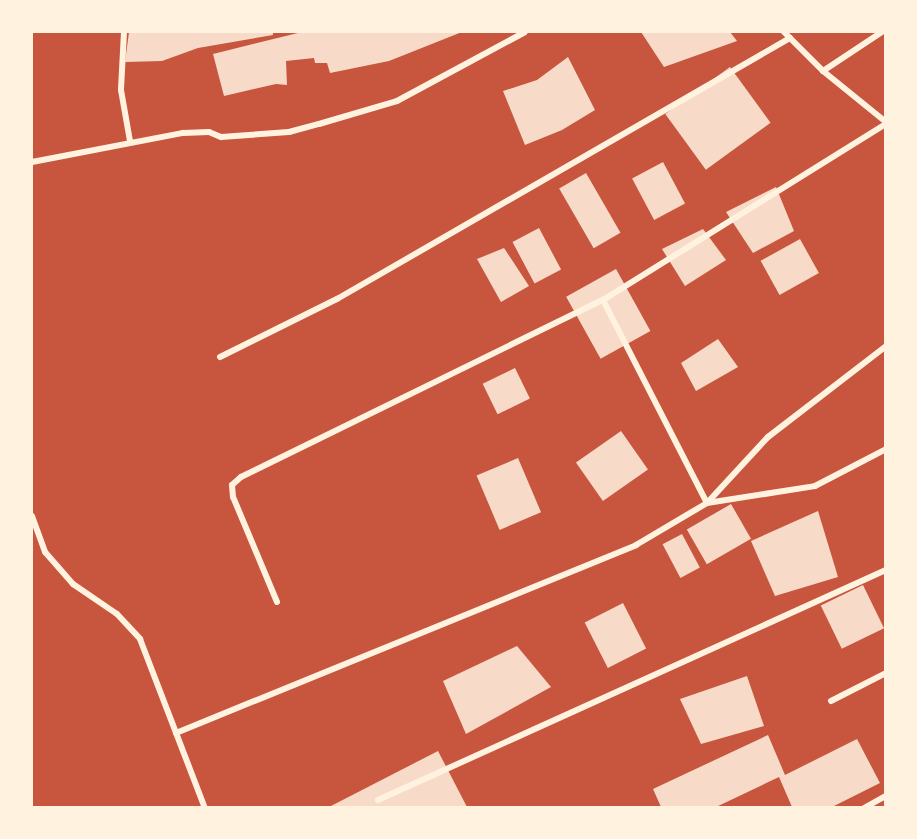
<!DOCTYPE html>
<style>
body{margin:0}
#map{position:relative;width:917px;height:839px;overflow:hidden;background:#c8553d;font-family:Helvetica,sans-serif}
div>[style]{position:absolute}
.building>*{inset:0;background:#f7dbc8;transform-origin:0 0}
.minor>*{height:6px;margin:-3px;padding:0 3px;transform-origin:3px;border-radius:3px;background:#fff3e0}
span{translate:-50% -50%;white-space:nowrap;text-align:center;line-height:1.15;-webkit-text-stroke:6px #fff3e0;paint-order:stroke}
.frame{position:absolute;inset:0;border:33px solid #fff3e0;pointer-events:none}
</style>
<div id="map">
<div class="building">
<div style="clip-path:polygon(129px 32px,273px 32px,273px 35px,198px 48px,162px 61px,125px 62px)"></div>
<div style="clip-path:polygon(302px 32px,462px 32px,389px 61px,330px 73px,327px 63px,315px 63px,314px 58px,286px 61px,287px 85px,276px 84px,224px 96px,213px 54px)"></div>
<div style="clip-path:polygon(641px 32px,730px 32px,737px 41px,664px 67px)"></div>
<div style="clip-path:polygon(568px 57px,595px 110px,562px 130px,525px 145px,503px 91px,537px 80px)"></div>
<div style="left:730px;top:67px;width:69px;height:80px;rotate:54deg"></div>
<div style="left:663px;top:162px;width:47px;height:35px;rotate:62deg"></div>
<div style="left:586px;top:173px;width:69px;height:31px;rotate:60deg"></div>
<div style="clip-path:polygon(776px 187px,794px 231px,753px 253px,726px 212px)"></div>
<div style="left:539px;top:228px;width:47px;height:30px;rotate:62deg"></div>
<div style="clip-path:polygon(703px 229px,726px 260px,685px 286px,662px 249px)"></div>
<div style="left:800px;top:239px;width:39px;height:45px;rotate:61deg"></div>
<div style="clip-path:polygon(504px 248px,529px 286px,501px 302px,477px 259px)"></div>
<div style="left:616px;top:269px;width:71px;height:57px;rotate:61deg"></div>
<div style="clip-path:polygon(718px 339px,738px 367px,696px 391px,681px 363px)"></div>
<div style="left:515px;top:368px;width:34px;height:36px;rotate:64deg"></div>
<div style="left:621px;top:431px;width:47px;height:55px;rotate:55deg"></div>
<div style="left:518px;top:458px;width:59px;height:45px;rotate:67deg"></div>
<div style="left:731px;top:504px;width:40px;height:51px;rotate:60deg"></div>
<div style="clip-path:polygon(818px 511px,838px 577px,775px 596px,751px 541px)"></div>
<div style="left:682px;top:534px;width:38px;height:22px;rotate:62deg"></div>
<div style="left:863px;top:585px;width:48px;height:47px;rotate:64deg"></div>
<div style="left:623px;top:603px;width:51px;height:43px;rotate:63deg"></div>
<div style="clip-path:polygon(517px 646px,551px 687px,466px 734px,443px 681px)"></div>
<div style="clip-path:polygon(747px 676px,764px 726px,701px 744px,680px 699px)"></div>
<div style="clip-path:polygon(768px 735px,785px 775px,857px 739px,880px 783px,832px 807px,792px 807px,779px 777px,716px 807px,661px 807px,653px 789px)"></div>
<div style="clip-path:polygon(438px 751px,467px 807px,329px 807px)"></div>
</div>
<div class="minor">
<div style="left:124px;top:32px;width:58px;rotate:93deg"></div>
<div style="left:121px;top:90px;width:52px;rotate:80deg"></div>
<div style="left:784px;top:32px;width:55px;rotate:45deg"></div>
<div style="left:823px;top:71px;width:81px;rotate:39deg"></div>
<div style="left:823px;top:71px;width:71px;rotate:-33.5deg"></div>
<div style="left:32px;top:162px;width:154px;rotate:-10.9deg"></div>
<div style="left:183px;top:133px;width:26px;rotate:-2deg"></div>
<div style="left:209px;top:132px;width:13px;rotate:23deg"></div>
<div style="left:221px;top:137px;width:68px;rotate:-4.2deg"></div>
<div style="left:289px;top:132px;width:31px;rotate:-15deg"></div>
<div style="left:319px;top:124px;width:81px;rotate:-16.4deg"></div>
<div style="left:397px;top:101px;width:145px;rotate:-28.3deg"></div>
<div style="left:603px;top:300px;width:228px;rotate:62.9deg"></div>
<div style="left:707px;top:503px;width:109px;rotate:-8.9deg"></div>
<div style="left:815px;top:486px;width:80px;rotate:-27.5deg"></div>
<div style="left:220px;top:357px;width:131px;rotate:-26.4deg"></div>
<div style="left:337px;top:299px;width:523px;rotate:-29.95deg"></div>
<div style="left:32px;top:516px;width:38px;rotate:70deg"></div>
<div style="left:45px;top:552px;width:43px;rotate:48.8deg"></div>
<div style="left:73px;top:584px;width:53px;rotate:34.3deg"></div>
<div style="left:117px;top:614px;width:34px;rotate:47deg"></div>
<div style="left:140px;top:639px;width:181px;rotate:69deg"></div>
<div style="left:277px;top:602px;width:114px;rotate:-112.7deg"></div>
<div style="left:233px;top:497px;width:12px;rotate:-95deg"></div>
<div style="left:232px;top:485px;width:12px;rotate:-42deg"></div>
<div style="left:241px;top:477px;width:403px;rotate:-26.1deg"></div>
<div style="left:603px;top:300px;width:333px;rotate:-31.9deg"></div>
<div style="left:831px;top:701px;width:62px;rotate:-27deg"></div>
<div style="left:176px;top:733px;width:497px;rotate:-22.2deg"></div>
<div style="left:636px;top:545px;width:82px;rotate:-30.6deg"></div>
<div style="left:707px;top:503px;width:90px;rotate:-47.3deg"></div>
<div style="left:768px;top:437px;width:149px;rotate:-37.6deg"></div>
<div style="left:378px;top:800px;width:558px;rotate:-24.36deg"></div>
<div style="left:864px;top:808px;width:25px;rotate:-29deg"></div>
</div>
<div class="frame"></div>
</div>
